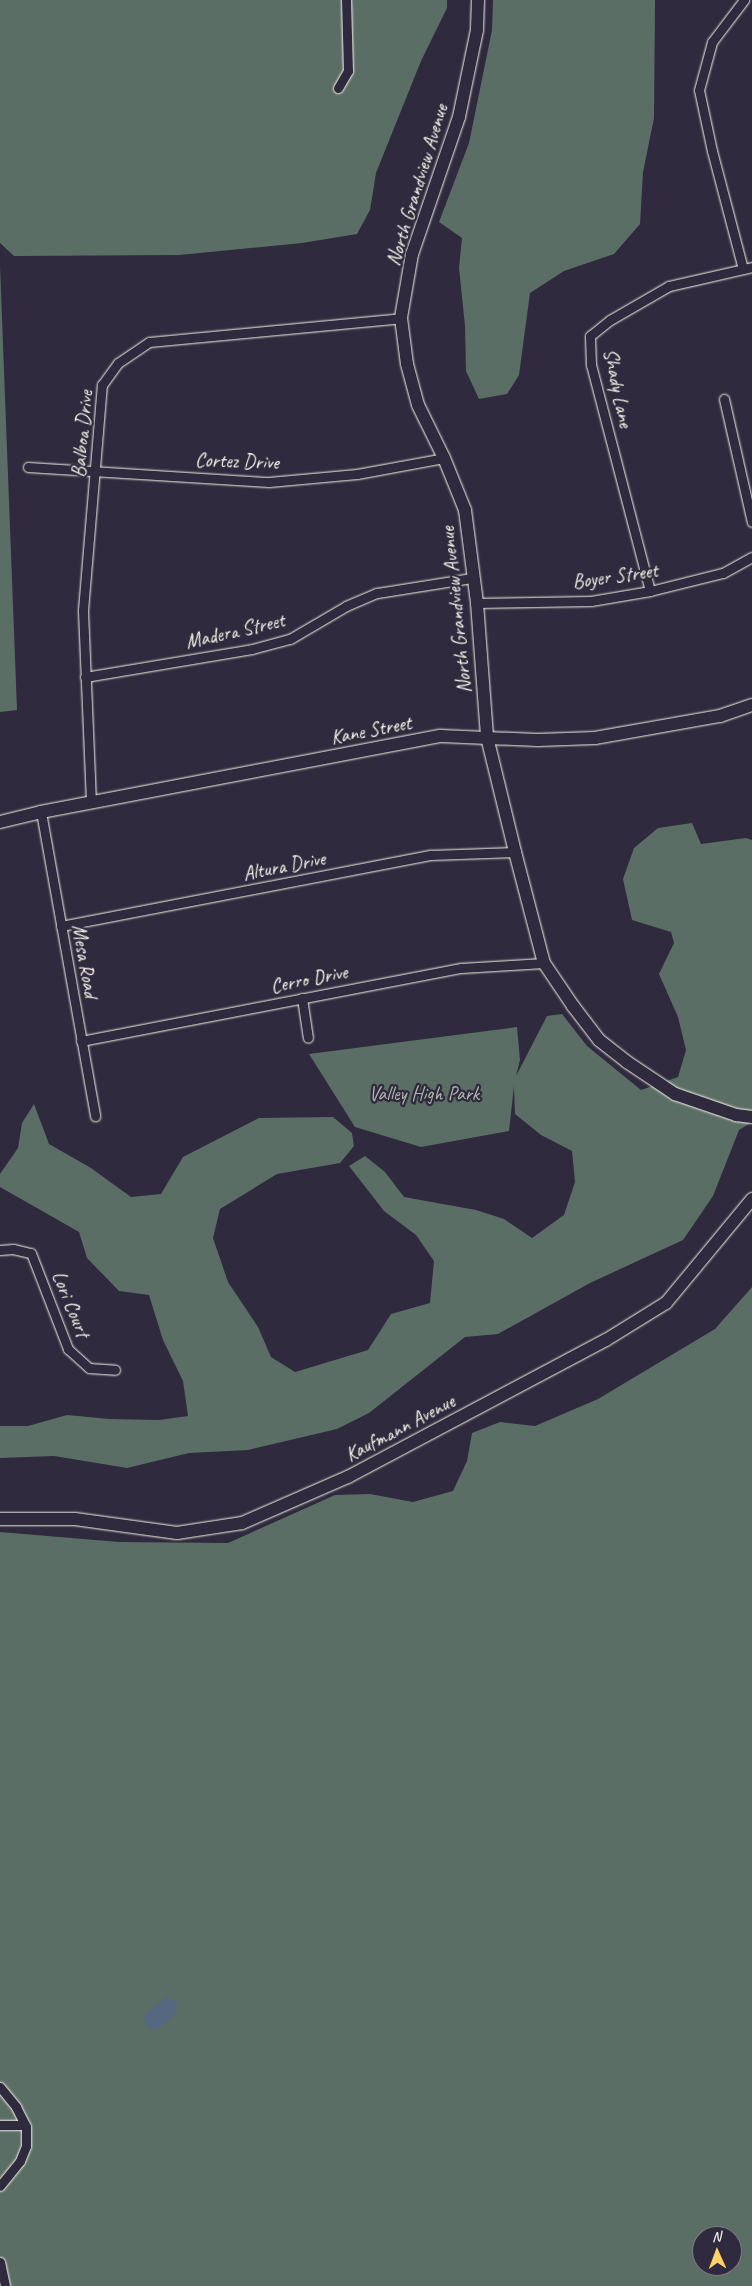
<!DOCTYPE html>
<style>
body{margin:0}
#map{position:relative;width:752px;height:2286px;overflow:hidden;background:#2f2a3d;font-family:Caveat,sans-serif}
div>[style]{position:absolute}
.green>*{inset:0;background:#5b6e66}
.water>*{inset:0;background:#566781}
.roads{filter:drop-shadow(0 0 1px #f4f1e8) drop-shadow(0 0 1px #f4f1e8)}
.street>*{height:9px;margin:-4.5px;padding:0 4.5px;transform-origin:4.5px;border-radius:4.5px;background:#2f2a3d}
.secondary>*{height:12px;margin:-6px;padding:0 6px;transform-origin:6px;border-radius:6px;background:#2f2a3d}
span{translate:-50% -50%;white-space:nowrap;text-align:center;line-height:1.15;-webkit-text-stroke:4.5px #2f2a3d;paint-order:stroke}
.street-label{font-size:20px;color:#f4f1e8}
.park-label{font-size:20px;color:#afb6ae}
.north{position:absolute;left:692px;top:2226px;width:50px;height:50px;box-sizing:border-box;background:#2f2a3d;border:1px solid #7e7a81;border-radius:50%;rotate:358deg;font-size:14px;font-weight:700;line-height:20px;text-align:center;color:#f4f1e8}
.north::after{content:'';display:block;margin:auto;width:18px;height:22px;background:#ffd166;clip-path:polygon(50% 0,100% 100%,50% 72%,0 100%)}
</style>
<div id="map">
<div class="green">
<div style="clip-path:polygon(0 0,447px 0,447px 8px,421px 61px,376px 173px,370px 210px,357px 234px,302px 243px,179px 255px,14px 256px,0 243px)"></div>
<div style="clip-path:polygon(493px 0,655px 0,654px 118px,643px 172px,640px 224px,614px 254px,564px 271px,530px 293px,519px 375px,507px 394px,479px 399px,466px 371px,465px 326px,459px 268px,462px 238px,439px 222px,469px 143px,492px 30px)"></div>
<div style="clip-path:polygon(0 266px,17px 710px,0 712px)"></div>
<div style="clip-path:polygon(692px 823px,701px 844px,746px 838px,752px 840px,752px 1122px,739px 1130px,713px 1196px,683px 1240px,590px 1283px,498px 1334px,465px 1337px,369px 1413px,337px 1429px,248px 1450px,189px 1453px,127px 1468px,54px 1456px,0 1458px,0 1426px,28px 1426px,67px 1415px,109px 1419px,159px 1420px,188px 1416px,183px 1381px,163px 1340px,149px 1295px,119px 1291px,87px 1258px,79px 1232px,0 1187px,0 1174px,18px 1148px,22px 1123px,34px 1104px,49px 1144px,91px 1168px,131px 1197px,161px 1194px,183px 1157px,259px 1118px,333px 1117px,352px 1133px,354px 1146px,340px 1163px,277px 1174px,220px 1209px,213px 1238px,228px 1282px,258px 1327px,271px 1357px,295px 1372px,368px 1350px,391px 1314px,430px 1303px,434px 1261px,416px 1235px,384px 1211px,349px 1166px,365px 1156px,385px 1172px,404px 1197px,476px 1210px,504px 1219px,532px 1238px,564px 1215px,575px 1182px,572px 1151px,541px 1135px,515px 1114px,514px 1086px,509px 1131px,421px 1147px,355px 1127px,309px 1054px,517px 1027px,520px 1060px,516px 1076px,547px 1016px,562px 1014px,587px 1046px,641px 1090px,678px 1077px,686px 1050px,678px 1017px,659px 974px,674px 943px,671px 932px,632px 920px,623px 879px,634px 848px,658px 828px)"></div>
<div style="clip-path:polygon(evenodd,752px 1287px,752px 2286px,0 2286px,0 1532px,119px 1542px,228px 1543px,335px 1495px,370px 1494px,413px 1502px,453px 1491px,467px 1461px,472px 1433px,500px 1422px,535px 1426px,598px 1399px,715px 1329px,752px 1287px,702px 2236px,732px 2236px,732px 2266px,702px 2266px,702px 2236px)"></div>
</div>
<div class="water">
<div style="clip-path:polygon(167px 1997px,177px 2002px,175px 2014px,161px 2027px,156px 2029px,148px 2027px,144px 2019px,146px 2013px)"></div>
</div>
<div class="roads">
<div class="street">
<div style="left:338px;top:88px;width:20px;rotate:-60deg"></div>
<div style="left:348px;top:71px;width:71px;rotate:-91.6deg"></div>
<div style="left:743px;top:269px;width:122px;rotate:-104.7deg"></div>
<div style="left:712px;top:151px;width:62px;rotate:-102deg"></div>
<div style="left:699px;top:90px;width:50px;rotate:-74.8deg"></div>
<div style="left:712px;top:42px;width:53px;rotate:-52.7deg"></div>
<div style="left:724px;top:399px;width:126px;rotate:77.2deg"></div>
<div style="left:28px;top:467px;width:241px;rotate:3.6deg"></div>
<div style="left:269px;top:482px;width:88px;rotate:-5.2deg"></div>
<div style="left:357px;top:474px;width:88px;rotate:-10.4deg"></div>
<div style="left:650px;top:591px;width:234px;rotate:-104.6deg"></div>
<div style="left:591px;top:365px;width:29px;rotate:-92deg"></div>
<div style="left:590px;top:336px;width:26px;rotate:-39deg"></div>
<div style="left:610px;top:320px;width:68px;rotate:-30deg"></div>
<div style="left:669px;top:286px;width:85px;rotate:-12.9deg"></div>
<div style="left:477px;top:603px;width:114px;rotate:-1deg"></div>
<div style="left:591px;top:601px;width:60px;rotate:-9.6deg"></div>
<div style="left:650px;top:591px;width:75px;rotate:-13.9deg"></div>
<div style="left:723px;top:573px;width:33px;rotate:-29deg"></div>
<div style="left:85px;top:677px;width:169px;rotate:-9.5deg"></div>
<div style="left:252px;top:649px;width:39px;rotate:-15deg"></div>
<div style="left:290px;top:639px;width:65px;rotate:-30.5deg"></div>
<div style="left:346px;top:606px;width:34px;rotate:-23deg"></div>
<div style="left:377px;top:593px;width:96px;rotate:-9deg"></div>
<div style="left:91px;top:802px;width:192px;rotate:-92.4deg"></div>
<div style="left:83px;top:610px;width:226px;rotate:-85.2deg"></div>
<div style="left:102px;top:385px;width:27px;rotate:-54deg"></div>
<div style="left:118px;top:363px;width:37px;rotate:-34deg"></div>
<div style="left:149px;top:342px;width:253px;rotate:-5.4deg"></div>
<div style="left:41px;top:812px;width:309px;rotate:79.9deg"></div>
<div style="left:61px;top:926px;width:377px;rotate:-10.9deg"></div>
<div style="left:431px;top:855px;width:84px;rotate:-2deg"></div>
<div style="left:302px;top:998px;width:40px;rotate:81.5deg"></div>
<div style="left:81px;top:1041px;width:387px;rotate:-10.9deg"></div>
<div style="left:461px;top:968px;width:83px;rotate:-3.4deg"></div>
<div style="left:0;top:1250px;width:13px;rotate:-4deg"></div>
<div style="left:13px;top:1249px;width:18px;rotate:13deg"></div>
<div style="left:31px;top:1253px;width:103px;rotate:68.9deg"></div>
<div style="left:68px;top:1349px;width:28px;rotate:42deg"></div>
<div style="left:89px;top:1368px;width:26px;rotate:4deg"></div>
<div style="left:0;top:2087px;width:26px;rotate:51deg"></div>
<div style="left:16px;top:2107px;width:22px;rotate:63deg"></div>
<div style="left:26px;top:2127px;width:19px;rotate:90deg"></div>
<div style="left:26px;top:2146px;width:16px;rotate:112deg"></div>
<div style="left:20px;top:2161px;width:32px;rotate:129deg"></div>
<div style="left:0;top:2125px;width:25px"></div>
<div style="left:0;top:2262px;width:25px;rotate:78deg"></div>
</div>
<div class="secondary">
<div style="left:478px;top:0;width:30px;rotate:92deg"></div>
<div style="left:477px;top:30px;width:89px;rotate:101.7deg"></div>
<div style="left:459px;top:117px;width:145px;rotate:108.9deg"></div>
<div style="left:412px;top:254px;width:65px;rotate:99.8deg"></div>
<div style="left:401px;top:318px;width:46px;rotate:82.6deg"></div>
<div style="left:407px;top:364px;width:42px;rotate:75deg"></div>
<div style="left:418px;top:405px;width:59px;rotate:63.9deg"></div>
<div style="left:444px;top:458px;width:56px;rotate:68deg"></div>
<div style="left:465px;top:510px;width:94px;rotate:82.6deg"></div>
<div style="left:477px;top:603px;width:134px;rotate:85.7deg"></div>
<div style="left:487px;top:737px;width:118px;rotate:76.3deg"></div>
<div style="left:515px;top:852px;width:115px;rotate:75.4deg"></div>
<div style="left:544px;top:963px;width:52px;rotate:56deg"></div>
<div style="left:573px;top:1006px;width:43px;rotate:52.6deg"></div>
<div style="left:599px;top:1040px;width:36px;rotate:38deg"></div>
<div style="left:627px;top:1062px;width:58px;rotate:33.7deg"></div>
<div style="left:675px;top:1094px;width:65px;rotate:19deg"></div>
<div style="left:736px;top:1115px;width:16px;rotate:7deg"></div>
<div style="left:0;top:822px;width:42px;rotate:-13.7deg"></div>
<div style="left:41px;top:812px;width:407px;rotate:-10.8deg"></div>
<div style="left:441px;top:736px;width:97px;rotate:2.4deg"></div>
<div style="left:538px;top:740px;width:57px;rotate:-2deg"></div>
<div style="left:595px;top:738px;width:127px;rotate:-10deg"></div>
<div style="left:720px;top:716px;width:34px;rotate:-19deg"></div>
<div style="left:0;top:1519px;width:75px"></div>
<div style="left:75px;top:1519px;width:103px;rotate:7.8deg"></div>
<div style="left:177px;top:1533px;width:66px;rotate:-8.7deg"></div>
<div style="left:242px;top:1523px;width:116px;rotate:-23.5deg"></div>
<div style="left:348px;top:1477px;width:292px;rotate:-28deg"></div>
<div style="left:606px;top:1340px;width:70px;rotate:-31.7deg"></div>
<div style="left:666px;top:1303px;width:135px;rotate:-50.4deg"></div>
</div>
</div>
<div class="street-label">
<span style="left:417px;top:185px;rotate:-73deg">North Grandview Avenue</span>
<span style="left:618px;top:388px;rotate:78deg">Shady Lane</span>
<span style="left:82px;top:434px;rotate:-85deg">Balboa Drive</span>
<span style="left:237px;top:461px;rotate:2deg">Cortez Drive</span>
<span style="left:615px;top:576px;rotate:-8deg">Boyer Street</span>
<span style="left:456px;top:610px;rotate:-96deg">North Grandview Avenue</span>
<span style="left:235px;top:631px;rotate:-13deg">Madera Street</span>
<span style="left:371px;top:730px;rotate:-11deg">Kane Street</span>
<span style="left:284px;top:866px;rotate:-11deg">Altura Drive</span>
<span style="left:85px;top:961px;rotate:80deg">Mesa Road</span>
<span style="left:309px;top:979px;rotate:-11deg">Cerro Drive</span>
<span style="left:71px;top:1304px;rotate:68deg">Lori Court</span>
<span style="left:400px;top:1428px;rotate:-28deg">Kaufmann Avenue</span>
</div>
<div class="park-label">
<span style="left:424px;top:1093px">Valley High Park</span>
</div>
<div class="north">N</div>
</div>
